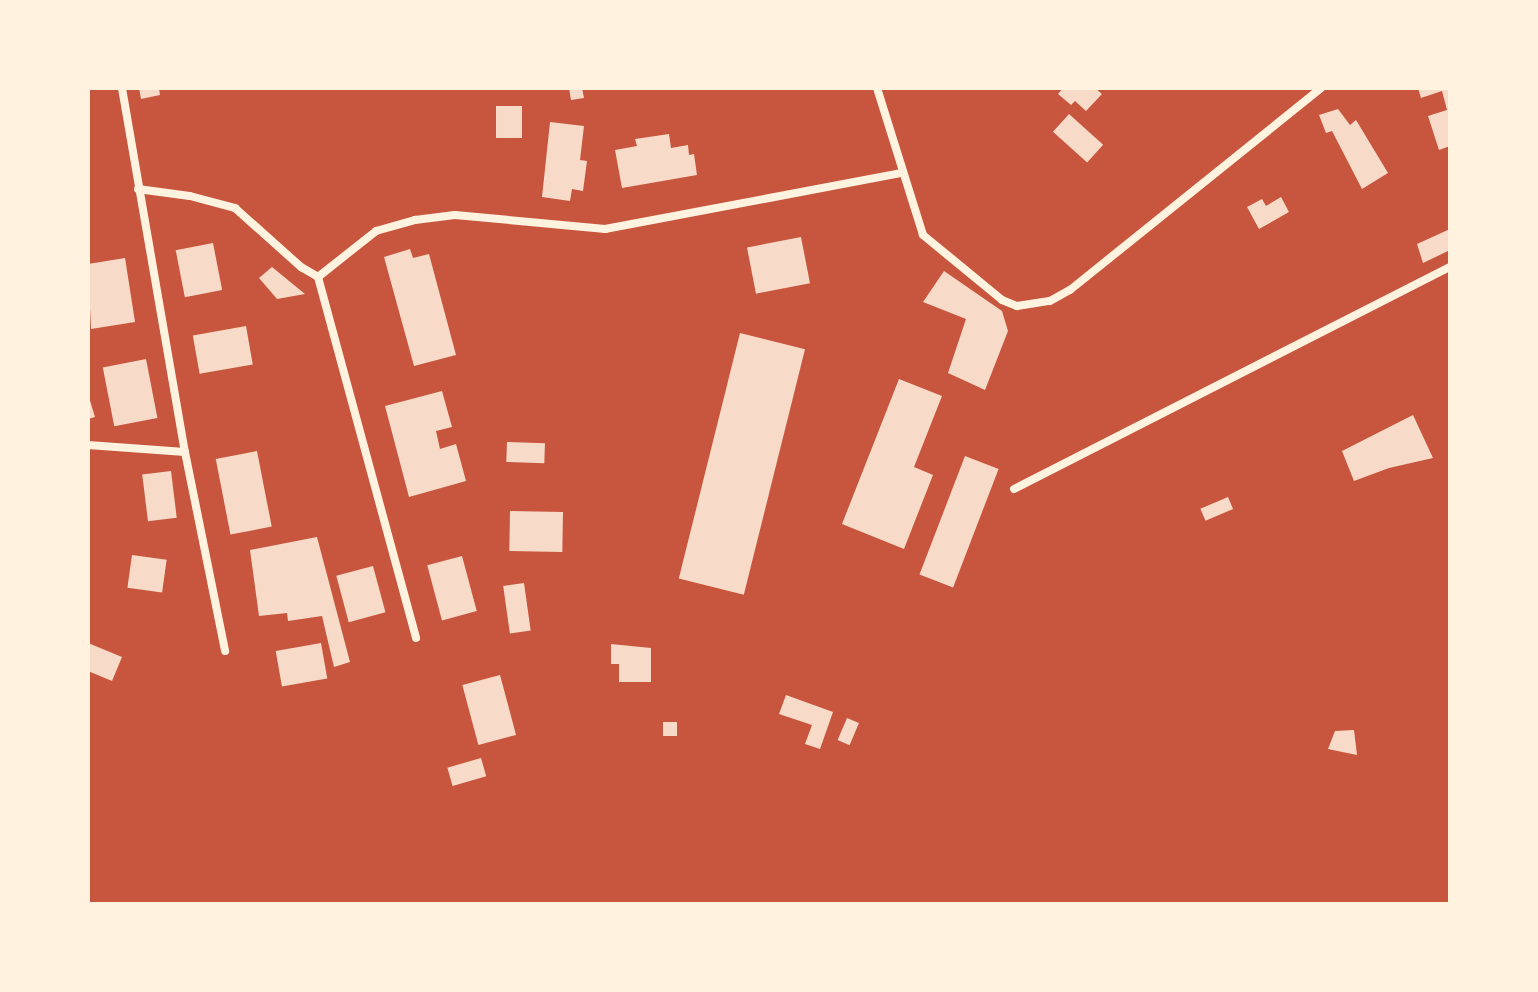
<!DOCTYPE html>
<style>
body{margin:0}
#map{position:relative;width:1538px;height:992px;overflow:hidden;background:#c8553d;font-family:Jost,sans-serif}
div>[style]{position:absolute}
.building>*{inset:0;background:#f7dbc8;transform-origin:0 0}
.minor>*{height:8px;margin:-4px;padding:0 4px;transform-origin:4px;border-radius:4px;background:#fff3e0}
span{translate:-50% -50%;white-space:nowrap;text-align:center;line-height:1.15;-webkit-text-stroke:8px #fff3e0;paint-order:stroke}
.frame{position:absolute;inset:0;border:90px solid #fff3e0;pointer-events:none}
</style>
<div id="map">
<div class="building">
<div style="clip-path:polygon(139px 88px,159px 88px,160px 95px,141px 99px)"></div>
<div style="clip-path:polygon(569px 88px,582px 88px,584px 98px,571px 100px)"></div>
<div style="clip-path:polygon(1063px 88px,1095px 88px,1102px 94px,1086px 111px,1075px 101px,1071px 105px,1058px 94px)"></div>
<div style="clip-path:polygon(1418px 88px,1450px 88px,1450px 146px,1439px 150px,1428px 116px,1447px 110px,1442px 91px,1421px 98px)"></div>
<div style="left:496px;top:106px;width:26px;height:32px"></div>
<div style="clip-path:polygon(1338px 109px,1350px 125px,1356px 120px,1388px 173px,1362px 189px,1332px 131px,1326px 133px,1319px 115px)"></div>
<div style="left:1069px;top:114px;width:46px;height:24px;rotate:42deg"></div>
<div style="clip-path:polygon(550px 122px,584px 126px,580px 160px,587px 161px,583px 191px,572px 189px,570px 201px,542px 197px)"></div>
<div style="clip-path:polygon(669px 134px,671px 148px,688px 145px,689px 155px,694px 154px,697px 175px,622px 188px,615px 150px,637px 146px,635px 139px)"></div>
<div style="clip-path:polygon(1281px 197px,1289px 212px,1259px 229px,1247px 207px,1262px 199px,1266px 206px)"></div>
<div style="clip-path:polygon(1450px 229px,1450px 250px,1423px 263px,1417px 244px)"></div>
<div style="left:801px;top:237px;width:47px;height:55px;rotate:79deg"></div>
<div style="left:213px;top:243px;width:48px;height:38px;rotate:79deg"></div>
<div style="clip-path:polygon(410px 249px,413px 258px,429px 254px,456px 355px,414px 366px,384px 257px)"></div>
<div style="clip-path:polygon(125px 258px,135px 322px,91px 329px,88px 264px)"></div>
<div style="clip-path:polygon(272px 267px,305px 294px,277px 299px,259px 278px)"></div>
<div style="clip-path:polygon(944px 271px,1002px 311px,1008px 331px,985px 390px,948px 373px,966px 319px,923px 302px)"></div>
<div style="left:246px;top:326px;width:39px;height:54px;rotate:80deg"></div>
<div style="left:740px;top:333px;width:67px;height:253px;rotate:14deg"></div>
<div style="left:146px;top:359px;width:60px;height:44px;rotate:79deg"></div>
<div style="clip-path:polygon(899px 379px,942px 396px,914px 467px,933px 475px,904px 549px,842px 524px)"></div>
<div style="clip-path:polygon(442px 391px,452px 427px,436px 431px,440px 449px,456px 444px,466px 481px,409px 497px,385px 406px)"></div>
<div style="clip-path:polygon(88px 394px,95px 417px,88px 419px)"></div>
<div style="clip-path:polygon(1413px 415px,1433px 458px,1389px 468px,1354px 481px,1342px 451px)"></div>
<div style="left:507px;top:442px;width:38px;height:20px;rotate:2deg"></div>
<div style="left:257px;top:451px;width:77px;height:42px;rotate:79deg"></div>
<div style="left:965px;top:456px;width:36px;height:127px;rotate:21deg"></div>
<div style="left:171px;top:471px;width:47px;height:29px;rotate:83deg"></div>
<div style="left:1228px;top:497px;width:13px;height:30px;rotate:67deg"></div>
<div style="left:510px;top:511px;width:53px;height:40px;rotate:1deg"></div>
<div style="clip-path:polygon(317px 537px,350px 662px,334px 667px,322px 616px,288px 621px,287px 613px,259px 616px,250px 550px)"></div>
<div style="left:132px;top:555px;width:35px;height:33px;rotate:8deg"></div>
<div style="left:462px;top:556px;width:57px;height:36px;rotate:75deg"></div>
<div style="left:373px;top:566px;width:48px;height:38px;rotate:75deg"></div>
<div style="left:524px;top:583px;width:48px;height:21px;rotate:82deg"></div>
<div style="clip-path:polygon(88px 643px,122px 657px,112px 681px,88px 671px)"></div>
<div style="left:321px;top:643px;width:36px;height:46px;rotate:80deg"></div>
<div style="clip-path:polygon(611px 644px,651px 648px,651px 682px,619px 682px,619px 664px,611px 664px)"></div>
<div style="left:500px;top:675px;width:62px;height:39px;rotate:75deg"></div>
<div style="clip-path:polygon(786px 695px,833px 712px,820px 749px,805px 744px,812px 725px,779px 714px)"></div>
<div style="left:847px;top:718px;width:13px;height:24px;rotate:23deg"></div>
<div style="left:663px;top:722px;width:14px;height:14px"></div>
<div style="clip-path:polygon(1354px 730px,1357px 755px,1328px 749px,1335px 731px)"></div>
<div style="left:481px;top:758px;width:19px;height:35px;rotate:74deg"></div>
</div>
<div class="minor">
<div style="left:122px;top:88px;width:369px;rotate:80.2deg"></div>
<div style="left:185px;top:452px;width:203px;rotate:78.6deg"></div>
<div style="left:877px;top:88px;width:154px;rotate:72.6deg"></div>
<div style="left:923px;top:235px;width:102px;rotate:39.4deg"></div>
<div style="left:1002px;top:300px;width:16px;rotate:22deg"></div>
<div style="left:1017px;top:306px;width:33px;rotate:-9deg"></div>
<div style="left:1050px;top:301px;width:23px;rotate:-29deg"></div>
<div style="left:1070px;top:290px;width:322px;rotate:-38.8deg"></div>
<div style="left:138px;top:189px;width:52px;rotate:7.7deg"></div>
<div style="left:190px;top:196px;width:47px;rotate:14.9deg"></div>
<div style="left:235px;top:208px;width:89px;rotate:41.8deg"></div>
<div style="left:301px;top:267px;width:20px;rotate:30deg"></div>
<div style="left:318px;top:277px;width:74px;rotate:-38.4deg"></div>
<div style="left:376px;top:231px;width:41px;rotate:-15.8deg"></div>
<div style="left:415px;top:220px;width:40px;rotate:-7.1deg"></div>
<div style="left:455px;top:215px;width:151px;rotate:5.3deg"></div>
<div style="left:605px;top:229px;width:302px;rotate:-10.7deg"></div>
<div style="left:318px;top:277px;width:374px;rotate:74.8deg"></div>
<div style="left:88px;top:445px;width:97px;rotate:4.1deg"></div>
<div style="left:1014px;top:489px;width:489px;rotate:-27deg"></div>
</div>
<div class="frame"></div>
</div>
